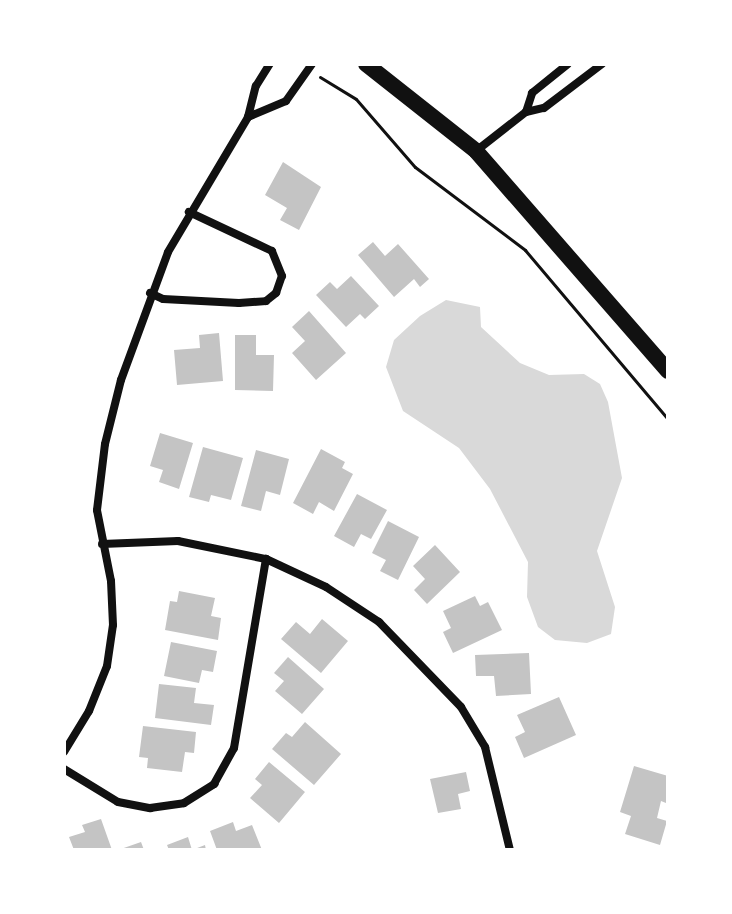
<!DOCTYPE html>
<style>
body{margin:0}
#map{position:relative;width:732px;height:914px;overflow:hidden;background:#fff;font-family:"Roboto Condensed",sans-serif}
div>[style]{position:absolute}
.water>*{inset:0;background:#d9d9d9}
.building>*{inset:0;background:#c4c4c4}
.path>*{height:3px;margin:-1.5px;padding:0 1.5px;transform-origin:1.5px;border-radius:1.5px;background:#111}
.minor>*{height:8px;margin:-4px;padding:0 4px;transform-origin:4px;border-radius:4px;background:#111}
.secondary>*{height:16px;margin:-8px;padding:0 8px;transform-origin:8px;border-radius:8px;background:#111}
span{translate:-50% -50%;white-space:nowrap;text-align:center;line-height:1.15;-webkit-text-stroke:6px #fff;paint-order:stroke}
.frame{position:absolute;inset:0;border:66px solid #fff;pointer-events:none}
</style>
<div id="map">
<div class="water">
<div style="clip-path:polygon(446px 300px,480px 307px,481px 327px,520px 363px,549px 375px,584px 374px,600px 384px,608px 402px,622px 478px,597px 551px,615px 607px,611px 634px,587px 643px,555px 640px,538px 627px,527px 597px,528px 562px,490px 489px,459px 448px,403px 411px,386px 367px,394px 340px,420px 316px)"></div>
</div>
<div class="building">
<div style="clip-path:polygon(283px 162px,321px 187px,299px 230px,280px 220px,287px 208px,265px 195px)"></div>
<div style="clip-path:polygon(373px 242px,385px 256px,398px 244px,429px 279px,420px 287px,414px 279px,394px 297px,358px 255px)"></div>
<div style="clip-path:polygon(351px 276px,379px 306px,365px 319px,360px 314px,346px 327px,316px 295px,330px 282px,337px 289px)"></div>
<div style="clip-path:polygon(309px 311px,346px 353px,316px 380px,292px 353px,305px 341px,292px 327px)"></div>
<div style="clip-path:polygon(219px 333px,223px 381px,177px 385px,174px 350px,200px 348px,199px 335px)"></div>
<div style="clip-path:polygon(235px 335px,256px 335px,256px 355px,274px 355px,273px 391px,235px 390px)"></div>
<div style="clip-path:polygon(160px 433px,193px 443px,179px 489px,159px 482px,163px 470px,150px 466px)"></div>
<div style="clip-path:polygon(203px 447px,243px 458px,231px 500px,211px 495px,209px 502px,189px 497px)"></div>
<div style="clip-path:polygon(321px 449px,345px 462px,342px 468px,353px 474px,334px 511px,319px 502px,313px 514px,293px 503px)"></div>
<div style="clip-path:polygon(256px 450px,289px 459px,280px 495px,266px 491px,261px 511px,241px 506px)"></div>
<div style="clip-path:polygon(357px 494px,387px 510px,371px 539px,361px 534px,354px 547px,334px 536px)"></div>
<div style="clip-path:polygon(388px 521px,419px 537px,398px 580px,380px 571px,386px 560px,372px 553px)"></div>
<div style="clip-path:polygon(435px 545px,460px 572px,427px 604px,414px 590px,425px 579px,413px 566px)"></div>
<div style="clip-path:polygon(179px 591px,215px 598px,211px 616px,221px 618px,218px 640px,165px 630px,170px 601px,177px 602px)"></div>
<div style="clip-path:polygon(475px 596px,480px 606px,488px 602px,502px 630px,453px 653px,443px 632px,451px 628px,443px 611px)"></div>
<div style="clip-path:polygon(322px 619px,348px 641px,321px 673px,281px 639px,296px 622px,310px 634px)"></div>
<div style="clip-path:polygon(171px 642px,217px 651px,213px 672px,202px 670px,199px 683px,164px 676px)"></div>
<div style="clip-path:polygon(529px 653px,531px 694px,496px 696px,494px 676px,476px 676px,475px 655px)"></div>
<div style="clip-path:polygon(288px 657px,324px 689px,302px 714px,275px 691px,284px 681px,274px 673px)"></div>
<div style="clip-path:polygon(159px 684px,196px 688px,194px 703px,214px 705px,211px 725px,155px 718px)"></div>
<div style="clip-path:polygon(559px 697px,576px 735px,524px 758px,515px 737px,525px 732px,517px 715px)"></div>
<div style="clip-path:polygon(305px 722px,341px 754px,314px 785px,272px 749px,286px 733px,292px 737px)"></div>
<div style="clip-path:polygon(143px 726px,196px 732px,194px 753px,185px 752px,182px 772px,147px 768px,148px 758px,139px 757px)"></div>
<div style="clip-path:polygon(269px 762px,305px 792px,279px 823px,250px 798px,262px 785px,255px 779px)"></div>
<div style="clip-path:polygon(634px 766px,668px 776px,668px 798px,666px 803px,661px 801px,657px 818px,667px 821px,660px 845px,625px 834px,631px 816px,620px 812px)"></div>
<div style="clip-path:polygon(466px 772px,470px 791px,458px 794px,461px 809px,438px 813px,430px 779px)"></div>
<div style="clip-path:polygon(101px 819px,112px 850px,74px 850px,69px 837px,85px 832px,82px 825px)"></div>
<div style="clip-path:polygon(233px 822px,236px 831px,252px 825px,262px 850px,217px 850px,210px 831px)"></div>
<div style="clip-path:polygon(188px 837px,192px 850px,205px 845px,206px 850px,169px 850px,167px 845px)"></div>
<div style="clip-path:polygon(141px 842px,144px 850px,118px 850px)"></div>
</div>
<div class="path">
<div style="left:320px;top:77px;width:42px;rotate:31.4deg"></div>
<div style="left:356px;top:99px;width:90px;rotate:49.1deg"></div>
<div style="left:415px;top:167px;width:138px;rotate:37deg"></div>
<div style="left:525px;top:250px;width:221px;rotate:49.8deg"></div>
</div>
<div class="minor">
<div style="left:526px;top:112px;width:20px;rotate:-72deg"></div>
<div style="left:532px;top:93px;width:46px;rotate:-38.9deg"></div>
<div style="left:248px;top:117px;width:41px;rotate:-22.8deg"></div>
<div style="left:286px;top:101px;width:45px;rotate:-54.9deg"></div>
<div style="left:476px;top:151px;width:63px;rotate:-38deg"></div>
<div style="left:526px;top:112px;width:18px;rotate:-13deg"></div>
<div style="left:544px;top:108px;width:73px;rotate:-37.2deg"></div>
<div style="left:150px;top:293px;width:14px;rotate:25deg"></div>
<div style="left:163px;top:299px;width:76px;rotate:3deg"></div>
<div style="left:239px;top:303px;width:27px;rotate:-4deg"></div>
<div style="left:266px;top:301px;width:13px;rotate:-39deg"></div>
<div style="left:276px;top:293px;width:18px;rotate:-71deg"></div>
<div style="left:282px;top:276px;width:27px;rotate:-112deg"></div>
<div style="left:272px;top:251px;width:92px;rotate:-154.8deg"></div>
<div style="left:102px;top:544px;width:76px;rotate:-2.3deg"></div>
<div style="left:178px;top:541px;width:90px;rotate:11.6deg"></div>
<div style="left:266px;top:559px;width:66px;rotate:25deg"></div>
<div style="left:326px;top:587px;width:64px;rotate:33.4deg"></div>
<div style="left:379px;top:622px;width:118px;rotate:46deg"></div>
<div style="left:461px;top:707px;width:47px;rotate:59deg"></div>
<div style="left:485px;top:747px;width:106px;rotate:76.4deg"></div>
<div style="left:64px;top:752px;width:48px;rotate:-58.6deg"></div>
<div style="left:89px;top:711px;width:48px;rotate:-68.2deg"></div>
<div style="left:107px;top:666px;width:41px;rotate:-81.7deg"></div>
<div style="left:113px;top:625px;width:44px;rotate:-92.6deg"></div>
<div style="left:111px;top:581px;width:72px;rotate:-101.2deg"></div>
<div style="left:97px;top:510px;width:66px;rotate:-83.1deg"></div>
<div style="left:105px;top:444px;width:66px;rotate:-76deg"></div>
<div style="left:121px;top:380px;width:136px;rotate:-69.8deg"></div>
<div style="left:168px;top:252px;width:157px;rotate:-59.3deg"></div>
<div style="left:248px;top:117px;width:32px;rotate:-76deg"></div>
<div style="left:256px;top:86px;width:26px;rotate:-58deg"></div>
<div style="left:64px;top:769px;width:63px;rotate:31.4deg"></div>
<div style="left:118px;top:802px;width:33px;rotate:11deg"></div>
<div style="left:150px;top:808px;width:34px;rotate:-8deg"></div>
<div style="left:184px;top:803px;width:36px;rotate:-32deg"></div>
<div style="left:214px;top:784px;width:41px;rotate:-60.9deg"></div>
<div style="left:234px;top:748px;width:192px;rotate:-80.4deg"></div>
</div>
<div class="secondary">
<div style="left:366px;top:64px;width:140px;rotate:38.3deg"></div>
<div style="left:476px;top:151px;width:292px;rotate:48.9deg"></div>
</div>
<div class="frame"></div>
</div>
